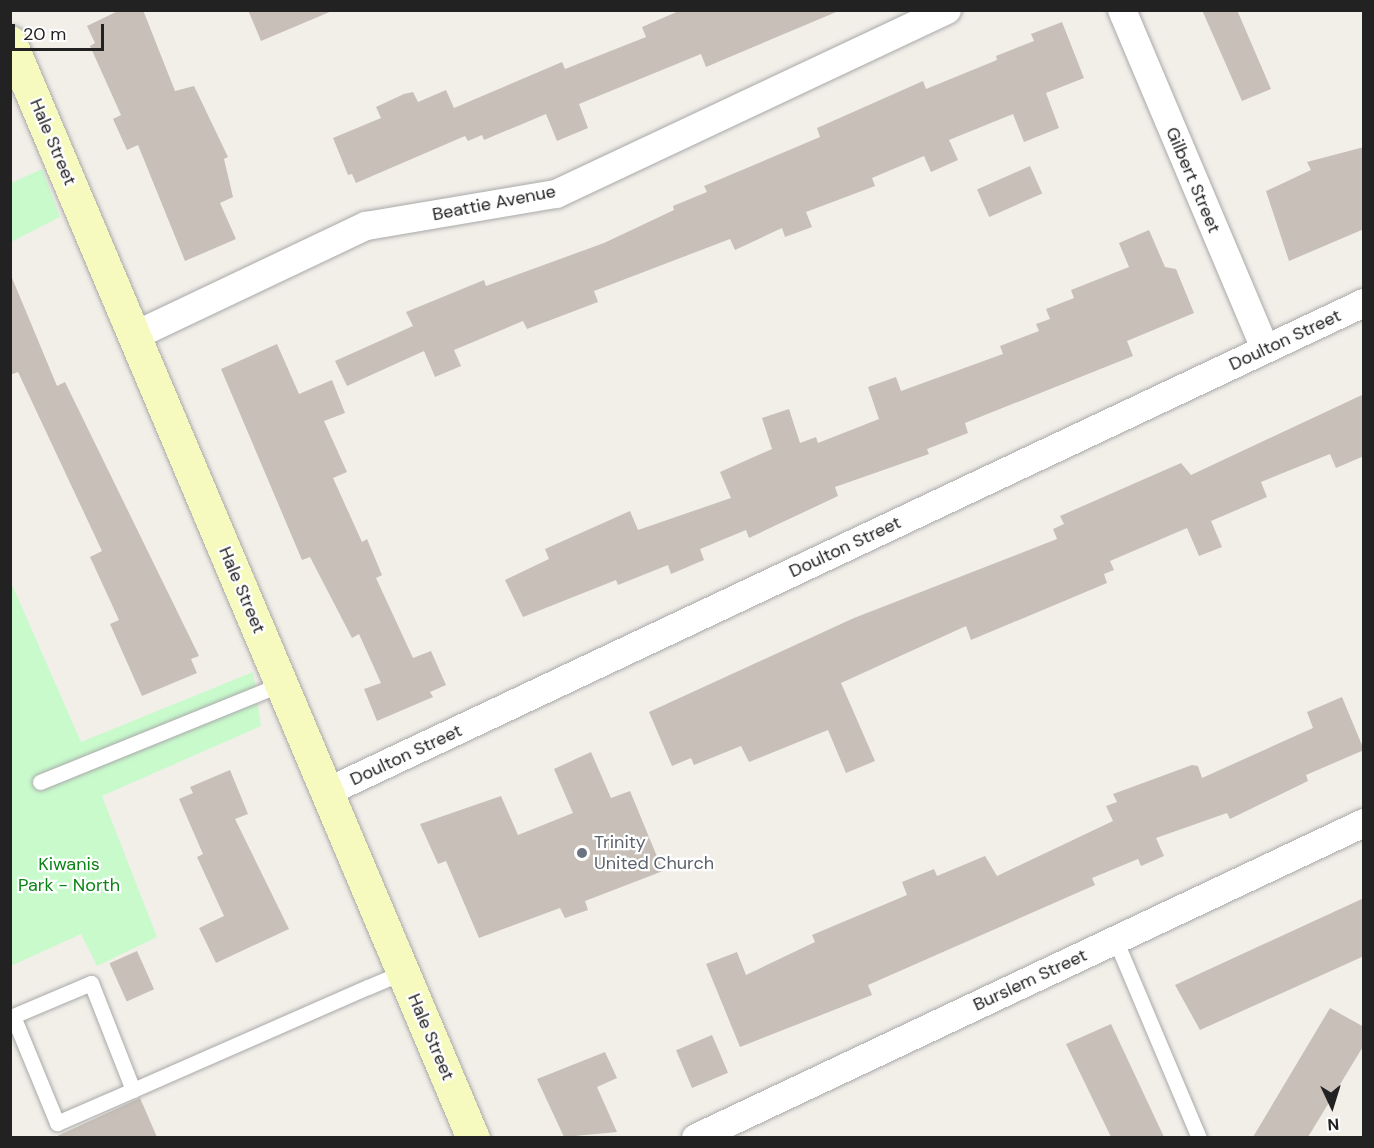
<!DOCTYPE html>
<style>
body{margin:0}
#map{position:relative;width:1374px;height:1148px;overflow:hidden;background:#f2efe9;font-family:"DM Sans",sans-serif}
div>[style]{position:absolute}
.park>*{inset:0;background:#c8facc}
.building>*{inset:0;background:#c7bfb8;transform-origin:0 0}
.roads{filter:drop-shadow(0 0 2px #a9a9a9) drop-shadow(0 0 2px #a9a9a9)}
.lane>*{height:15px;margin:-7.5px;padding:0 7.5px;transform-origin:7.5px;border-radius:7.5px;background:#fff}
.street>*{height:28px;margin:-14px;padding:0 14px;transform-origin:14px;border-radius:14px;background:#fff}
.secondary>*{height:33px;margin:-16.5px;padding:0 16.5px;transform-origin:16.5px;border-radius:16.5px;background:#f7fabf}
.dots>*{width:16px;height:16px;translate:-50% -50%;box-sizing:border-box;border:3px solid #fff;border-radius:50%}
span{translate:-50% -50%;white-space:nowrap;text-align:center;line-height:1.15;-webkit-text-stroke:4.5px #fff;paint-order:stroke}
.street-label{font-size:18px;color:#222}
.worship-label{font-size:18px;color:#5b616d}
.left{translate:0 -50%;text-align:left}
.park-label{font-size:18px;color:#0c8416}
.frame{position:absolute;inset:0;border:12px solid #222;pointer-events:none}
.north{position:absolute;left:1302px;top:1076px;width:60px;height:60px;-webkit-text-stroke:4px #fff;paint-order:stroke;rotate:176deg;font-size:16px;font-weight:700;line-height:24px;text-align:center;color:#222}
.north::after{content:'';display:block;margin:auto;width:21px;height:27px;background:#222;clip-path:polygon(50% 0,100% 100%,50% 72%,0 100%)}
.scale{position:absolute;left:12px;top:24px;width:92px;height:27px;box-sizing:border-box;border:3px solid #222;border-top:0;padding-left:8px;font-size:18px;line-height:21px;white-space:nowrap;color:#222;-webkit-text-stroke:4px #fff;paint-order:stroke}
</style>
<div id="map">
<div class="park">
<div style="clip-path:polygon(42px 169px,60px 217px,11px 242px,11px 183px)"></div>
<div style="clip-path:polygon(10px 580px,81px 742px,253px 672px,261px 726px,102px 796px,157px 937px,97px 966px,81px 934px,11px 966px)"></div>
</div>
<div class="building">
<div style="clip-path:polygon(120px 10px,143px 10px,175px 91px,194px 86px,228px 157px,224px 159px,233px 197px,220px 203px,236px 239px,185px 261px,138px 145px,127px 150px,113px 119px,121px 115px,90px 46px,95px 43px,87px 26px)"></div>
<div style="clip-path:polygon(248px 10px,332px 10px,332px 11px,261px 41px)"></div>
<div style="clip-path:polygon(681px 10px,841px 10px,706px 67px,701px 54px,579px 104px,588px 128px,557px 141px,546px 114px,484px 140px,482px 135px,468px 141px,465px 136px,356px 183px,352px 174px,348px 175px,333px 138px,381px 118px,376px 107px,404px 94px,413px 92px,418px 102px,446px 90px,454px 108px,562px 62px,565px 69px,646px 37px,642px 27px)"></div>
<div style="clip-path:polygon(1202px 10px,1237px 10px,1271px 89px,1242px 101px)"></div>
<div style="clip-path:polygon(1062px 22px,1084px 78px,1046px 93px,1059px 128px,1024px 142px,1013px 114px,949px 140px,958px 160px,931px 172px,924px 156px,872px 178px,875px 186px,806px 212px,812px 227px,785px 237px,782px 228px,735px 250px,730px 239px,594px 291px,598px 302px,527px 329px,523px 321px,454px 350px,461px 366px,435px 377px,424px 351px,347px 386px,335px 361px,413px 326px,406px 312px,484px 280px,486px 286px,604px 243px,674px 210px,673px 206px,707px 192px,704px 186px,820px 137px,817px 128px,923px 81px,926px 89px,997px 60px,996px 56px,1034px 41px,1031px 34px)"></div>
<div style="clip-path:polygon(1364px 147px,1364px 229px,1289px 261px,1266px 191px,1311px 170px,1307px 162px)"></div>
<div style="left:1030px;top:166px;width:30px;height:58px;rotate:66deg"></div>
<div style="clip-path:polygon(1149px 230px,1165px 267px,1176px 269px,1194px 313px,1127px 341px,1133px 356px,965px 423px,968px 433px,927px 449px,929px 454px,835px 487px,838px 496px,749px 538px,746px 530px,700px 549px,704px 560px,671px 574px,668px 565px,618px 585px,616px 580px,523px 617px,505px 580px,549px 559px,545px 549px,630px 511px,638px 530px,731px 498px,720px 472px,772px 449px,762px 418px,789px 409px,800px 443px,816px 437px,818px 443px,879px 419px,868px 387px,896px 377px,901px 391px,1003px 354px,1000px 346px,1039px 331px,1036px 324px,1050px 319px,1046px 309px,1074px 298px,1071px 290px,1129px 267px,1119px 243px)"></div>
<div style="clip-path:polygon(10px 273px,57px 386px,65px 382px,199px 656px,191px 659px,197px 673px,142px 696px,110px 624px,119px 620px,90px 557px,102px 551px,18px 372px,10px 375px)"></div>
<div style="clip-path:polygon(277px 344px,299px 394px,332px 380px,345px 413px,324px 421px,347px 472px,333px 478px,362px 542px,367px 539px,382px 575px,376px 578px,413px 658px,431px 651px,446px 685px,430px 692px,433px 697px,377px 721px,364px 689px,381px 683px,359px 634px,352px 638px,310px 557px,302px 560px,221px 369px)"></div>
<div style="clip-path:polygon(1364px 394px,1364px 456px,1336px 468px,1330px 454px,1261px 482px,1267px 497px,1211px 521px,1222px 547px,1199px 556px,1187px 528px,1110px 561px,1114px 570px,1104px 574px,1107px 583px,971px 640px,966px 626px,841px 683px,875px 761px,846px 773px,828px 730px,749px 762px,741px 746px,694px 765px,691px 758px,672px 766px,649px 712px,854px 618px,1057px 539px,1053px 529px,1064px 524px,1060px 516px,1181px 463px,1191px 475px)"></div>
<div style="clip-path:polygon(1342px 697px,1364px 750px,1306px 775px,1308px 781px,1230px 819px,1227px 813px,1156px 838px,1164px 856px,1141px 866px,1138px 859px,1092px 878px,1095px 885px,868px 985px,872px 995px,740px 1047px,706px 964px,737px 952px,746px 975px,815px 942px,812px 935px,907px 895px,902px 882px,934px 869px,937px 876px,985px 856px,997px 876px,1113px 821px,1106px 806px,1117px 802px,1113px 794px,1192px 765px,1198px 766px,1202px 778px,1313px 728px,1307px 712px)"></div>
<div style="clip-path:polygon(591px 752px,611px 798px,630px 791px,663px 871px,585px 901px,588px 910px,565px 918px,560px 908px,479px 938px,446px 861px,438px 864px,420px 824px,501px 796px,518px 835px,573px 813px,554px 769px)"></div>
<div style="clip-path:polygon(230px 770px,248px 814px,235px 819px,289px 929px,216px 963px,199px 928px,224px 916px,197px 857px,203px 854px,179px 799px,193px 793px,190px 787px)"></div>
<div style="clip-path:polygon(1364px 898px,1364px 956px,1200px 1030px,1175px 985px)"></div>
<div style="left:137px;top:951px;width:42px;height:30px;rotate:66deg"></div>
<div style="clip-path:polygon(1330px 1008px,1364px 1027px,1364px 1045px,1308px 1137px,1253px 1137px)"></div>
<div style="clip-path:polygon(1111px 1024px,1164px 1137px,1111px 1137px,1066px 1044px)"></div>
<div style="left:712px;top:1035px;width:41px;height:39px;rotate:67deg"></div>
<div style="clip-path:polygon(605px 1052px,617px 1078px,597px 1087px,617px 1132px,564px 1137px,537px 1079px)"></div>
<div style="clip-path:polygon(140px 1098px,157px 1137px,55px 1137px)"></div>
</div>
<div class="roads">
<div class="lane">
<div style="left:40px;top:782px;width:260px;rotate:-22.1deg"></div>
<div style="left:1115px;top:939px;width:216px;rotate:67.1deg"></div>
<div style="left:133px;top:1090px;width:115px;rotate:-111.4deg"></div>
<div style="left:91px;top:983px;width:85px;rotate:157.1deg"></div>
<div style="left:13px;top:1016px;width:116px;rotate:67.6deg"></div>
<div style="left:57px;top:1123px;width:83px;rotate:-23.5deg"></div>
<div style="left:133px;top:1090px;width:257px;rotate:-23.7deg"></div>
<div style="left:368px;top:987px;width:38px;rotate:-23deg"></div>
</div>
<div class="street">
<div style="left:1122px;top:10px;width:368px;rotate:67.1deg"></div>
<div style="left:134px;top:336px;width:257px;rotate:-25.4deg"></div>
<div style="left:366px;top:226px;width:193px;rotate:-9.6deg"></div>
<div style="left:556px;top:194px;width:432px;rotate:-25.2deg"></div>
<div style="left:327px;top:792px;width:1147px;rotate:-25.25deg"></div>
<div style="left:696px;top:1138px;width:739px;rotate:-25.25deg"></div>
</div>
<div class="secondary">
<div style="left:10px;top:42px;width:1190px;rotate:67.1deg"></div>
</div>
</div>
<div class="dots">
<div style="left:582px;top:853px;background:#6b7280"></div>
</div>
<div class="street-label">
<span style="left:53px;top:142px;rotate:67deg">Hale Street</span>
<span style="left:1193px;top:180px;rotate:67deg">Gilbert Street</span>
<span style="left:494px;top:203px;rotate:-11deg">Beattie Avenue</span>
<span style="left:1285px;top:340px;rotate:-25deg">Doulton Street</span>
<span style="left:845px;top:547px;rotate:-25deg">Doulton Street</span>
<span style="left:242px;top:590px;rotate:67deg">Hale Street</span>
<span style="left:406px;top:755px;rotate:-25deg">Doulton Street</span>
<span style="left:1030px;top:980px;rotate:-25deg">Burslem Street</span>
<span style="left:431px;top:1037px;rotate:67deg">Hale Street</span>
</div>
<div class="worship-label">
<span class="left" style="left:594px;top:853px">Trinity<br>United Church</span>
</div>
<div class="park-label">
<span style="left:69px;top:875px">Kiwanis<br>Park - North</span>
</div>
<div class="frame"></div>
<div class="north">N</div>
<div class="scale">20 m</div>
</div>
